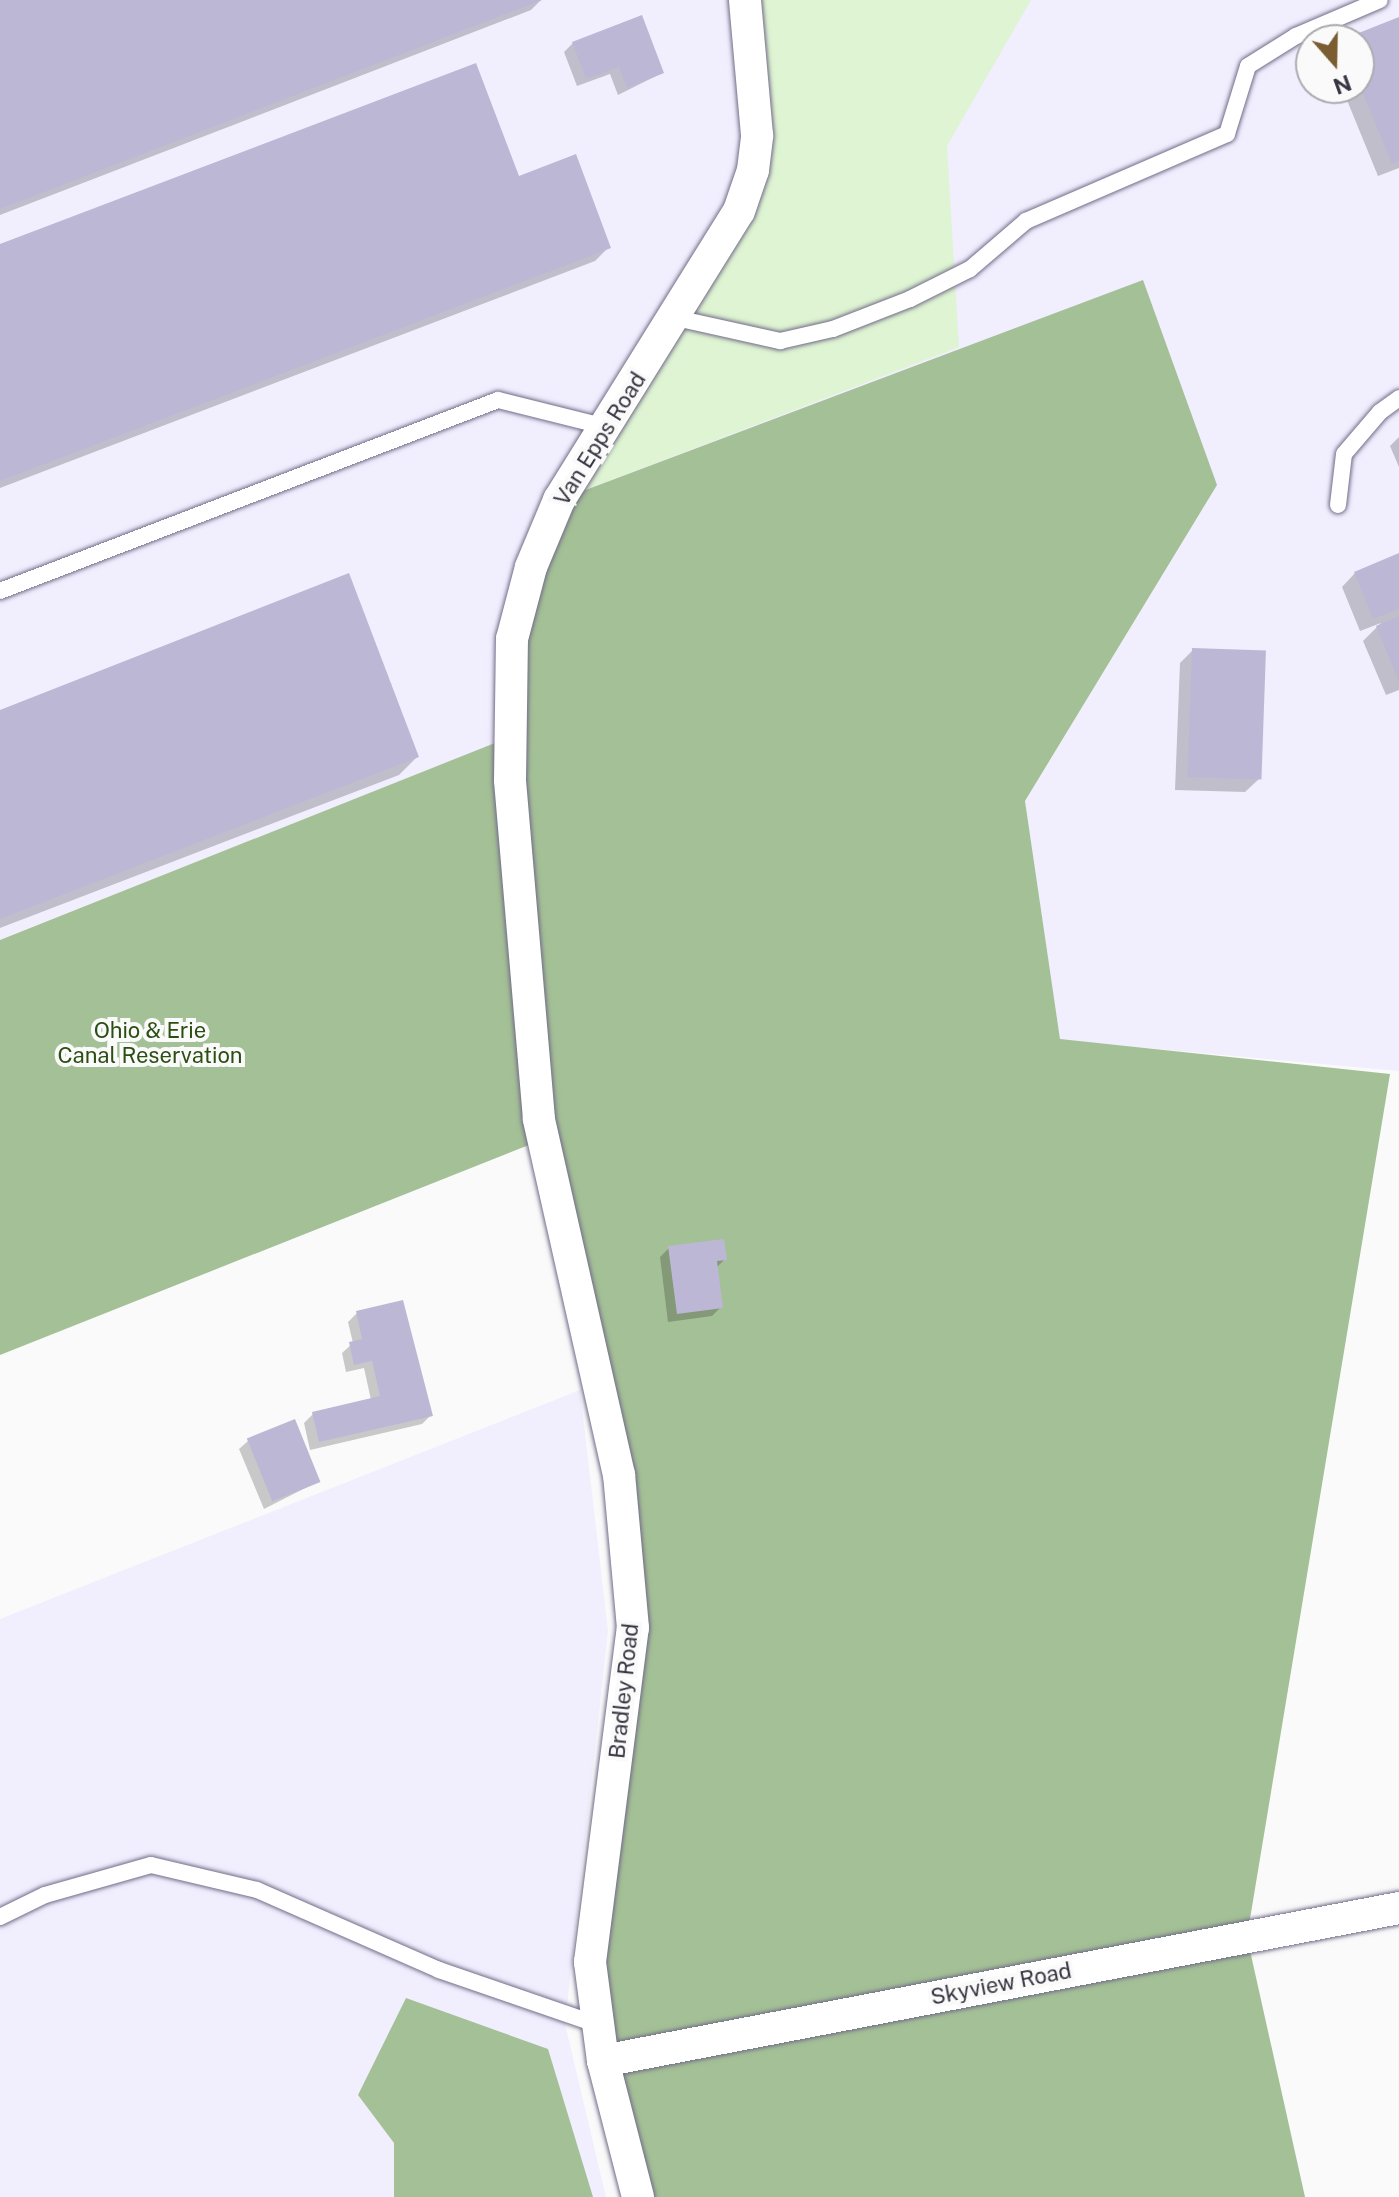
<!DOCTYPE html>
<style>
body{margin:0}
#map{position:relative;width:1399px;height:2197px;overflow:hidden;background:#fafafa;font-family:"Public Sans",sans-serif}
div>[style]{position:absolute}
.built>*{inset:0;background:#f1eefe}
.green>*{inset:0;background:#def4d2}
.forest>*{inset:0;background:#a4c096}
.shadow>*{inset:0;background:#0003}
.building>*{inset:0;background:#bdb7d6;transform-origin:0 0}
.roads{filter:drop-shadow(0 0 2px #726c89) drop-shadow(0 0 2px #726c89)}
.service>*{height:16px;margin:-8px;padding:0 8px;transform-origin:8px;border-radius:8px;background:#fff}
.minor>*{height:32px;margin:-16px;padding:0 16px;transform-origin:16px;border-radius:16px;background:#fff}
span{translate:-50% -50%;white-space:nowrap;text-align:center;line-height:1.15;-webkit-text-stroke:8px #fafafa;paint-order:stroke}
.street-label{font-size:22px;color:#373541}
.park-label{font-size:22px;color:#2b4e12}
.north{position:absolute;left:1295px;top:24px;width:80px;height:80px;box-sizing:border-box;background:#fafafa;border:2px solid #acabb0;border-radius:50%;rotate:160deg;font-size:22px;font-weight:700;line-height:32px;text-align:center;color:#373541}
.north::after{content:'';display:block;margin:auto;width:28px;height:36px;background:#7a5d31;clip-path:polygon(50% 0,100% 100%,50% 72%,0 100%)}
</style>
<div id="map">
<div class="built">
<div style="clip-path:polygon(0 0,745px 0,757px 135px,511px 737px,0 940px)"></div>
<div style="clip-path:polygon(evenodd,768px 0,1399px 0,1399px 1071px,1060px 1040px,1025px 801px,1217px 485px,596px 486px,740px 259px,768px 0,1311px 40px,1359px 40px,1359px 88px,1311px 88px,1311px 40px)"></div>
<div style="clip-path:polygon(580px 1390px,608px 1631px,565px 2024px,606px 2197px,0 2197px,0 1619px)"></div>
</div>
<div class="green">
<div style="clip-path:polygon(745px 0,1031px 0,947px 146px,959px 347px,559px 500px,739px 211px)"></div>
</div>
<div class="forest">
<div style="clip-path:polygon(1143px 280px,1217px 485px,1025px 801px,1060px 1039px,1390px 1074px,1247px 1937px,1305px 2197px,638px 2197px,590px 1962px,633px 1628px,544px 1139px,0 1355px,0 940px,510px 737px,512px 639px,559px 500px)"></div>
<div style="clip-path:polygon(406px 1998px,548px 2049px,593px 2197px,394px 2197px,394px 2143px,358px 2095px)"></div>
</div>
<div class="shadow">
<div style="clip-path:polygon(0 0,541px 0,531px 10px,0 215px)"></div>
<div style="clip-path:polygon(1399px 19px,1399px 168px,1378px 176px,1342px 88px,1359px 88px,1359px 40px,1346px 40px)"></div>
<div style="clip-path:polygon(573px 43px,662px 73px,618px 95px,610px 74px,577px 86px,564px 52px)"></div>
<div style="clip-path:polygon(518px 178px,609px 247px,595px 261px,0 488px,0 246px)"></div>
<div style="clip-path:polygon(1399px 437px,1399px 467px,1390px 446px)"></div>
<div style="clip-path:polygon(1399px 555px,1399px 690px,1386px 695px,1363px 641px,1381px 623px,1360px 631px,1342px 587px,1355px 573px)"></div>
<div style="clip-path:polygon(1193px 650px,1259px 779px,1245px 792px,1175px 790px,1180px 663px)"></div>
<div style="clip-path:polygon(0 712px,417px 757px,399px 775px,0 928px)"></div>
<div style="clip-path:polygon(669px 1248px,725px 1259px,716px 1268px,721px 1307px,712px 1316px,668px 1322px,660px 1257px)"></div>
<div style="clip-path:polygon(357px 1313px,431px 1415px,422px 1424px,310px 1450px,304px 1423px,313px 1414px,371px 1400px,364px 1368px,346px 1372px,342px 1353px,353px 1343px,348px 1322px)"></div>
<div style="clip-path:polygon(248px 1441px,319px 1481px,264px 1509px,239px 1449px)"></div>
</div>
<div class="building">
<div style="clip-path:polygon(0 0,542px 0,0 209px)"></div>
<div style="clip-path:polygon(642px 15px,664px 73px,627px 88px,619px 67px,586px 79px,572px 42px)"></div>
<div style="clip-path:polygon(1399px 17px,1399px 161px,1392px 164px,1359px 84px,1359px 40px,1341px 40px)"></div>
<div style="clip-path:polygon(476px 63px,519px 176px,576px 154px,611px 248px,0 481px,0 244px)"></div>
<div style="clip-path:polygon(1399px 553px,1399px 609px,1373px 619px,1354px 572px)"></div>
<div style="clip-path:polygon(349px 573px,419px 757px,0 919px,0 710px)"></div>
<div style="clip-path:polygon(1399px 616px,1399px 682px,1376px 626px)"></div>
<div style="left:1192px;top:648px;width:74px;height:129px;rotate:2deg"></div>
<div style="clip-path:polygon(724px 1239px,727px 1260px,717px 1261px,723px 1308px,677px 1314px,668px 1246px)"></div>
<div style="clip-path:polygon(403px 1300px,433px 1416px,319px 1442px,312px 1412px,380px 1396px,372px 1361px,354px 1365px,349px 1342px,362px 1339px,356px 1311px)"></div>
<div style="left:295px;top:1419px;width:68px;height:52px;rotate:68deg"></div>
</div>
<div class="roads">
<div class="service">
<div style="left:676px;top:318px;width:107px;rotate:12.5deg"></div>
<div style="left:780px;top:341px;width:54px;rotate:-12.8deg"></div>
<div style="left:833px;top:329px;width:83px;rotate:-21.3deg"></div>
<div style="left:910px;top:299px;width:67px;rotate:-26.6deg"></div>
<div style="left:970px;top:269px;width:74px;rotate:-40.6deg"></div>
<div style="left:1026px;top:221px;width:219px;rotate:-23.4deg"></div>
<div style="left:1227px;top:134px;width:71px;rotate:-72.8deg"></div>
<div style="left:1248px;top:66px;width:57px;rotate:-32deg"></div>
<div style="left:1296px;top:36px;width:91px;rotate:-23.2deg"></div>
<div style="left:1338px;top:505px;width:51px;rotate:-83.3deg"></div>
<div style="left:1344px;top:454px;width:55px;rotate:-49.4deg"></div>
<div style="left:1380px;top:412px;width:24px;rotate:-36deg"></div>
<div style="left:0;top:591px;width:533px;rotate:-20.98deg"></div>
<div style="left:498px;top:400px;width:111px;rotate:14deg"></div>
<div style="left:0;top:1917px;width:50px;rotate:-26.1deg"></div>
<div style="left:45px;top:1895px;width:110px;rotate:-15.8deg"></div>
<div style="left:151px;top:1865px;width:109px;rotate:13.3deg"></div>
<div style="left:257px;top:1890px;width:199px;rotate:23.7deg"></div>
<div style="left:439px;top:1970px;width:169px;rotate:19deg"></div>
</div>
<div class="minor">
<div style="left:603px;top:2061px;width:811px;rotate:-10.88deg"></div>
<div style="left:638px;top:2197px;width:140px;rotate:-104.4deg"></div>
<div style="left:603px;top:2061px;width:100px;rotate:-97.5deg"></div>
<div style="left:590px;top:1962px;width:337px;rotate:-82.7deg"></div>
<div style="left:633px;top:1628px;width:154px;rotate:-95.2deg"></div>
<div style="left:619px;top:1475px;width:365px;rotate:-102.7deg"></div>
<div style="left:539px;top:1119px;width:340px;rotate:-94.9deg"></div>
<div style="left:510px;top:780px;width:141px;rotate:-89.2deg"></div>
<div style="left:512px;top:639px;width:74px;rotate:-75.2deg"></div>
<div style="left:531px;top:567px;width:73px;rotate:-67.3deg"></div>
<div style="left:559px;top:500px;width:340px;rotate:-58.1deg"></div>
<div style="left:739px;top:211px;width:43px;rotate:-71.1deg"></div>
<div style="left:753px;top:170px;width:35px;rotate:-83deg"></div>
<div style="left:757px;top:135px;width:136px;rotate:-95.1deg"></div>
</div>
</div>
<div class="street-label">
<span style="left:600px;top:439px;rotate:-58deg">Van Epps Road</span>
<span style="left:624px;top:1691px;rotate:-84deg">Bradley Road</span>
<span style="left:1001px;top:1984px;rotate:-11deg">Skyview Road</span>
</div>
<div class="park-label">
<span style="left:150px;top:1043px">Ohio &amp; Erie<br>Canal Reservation</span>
</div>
<div class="north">N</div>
</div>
